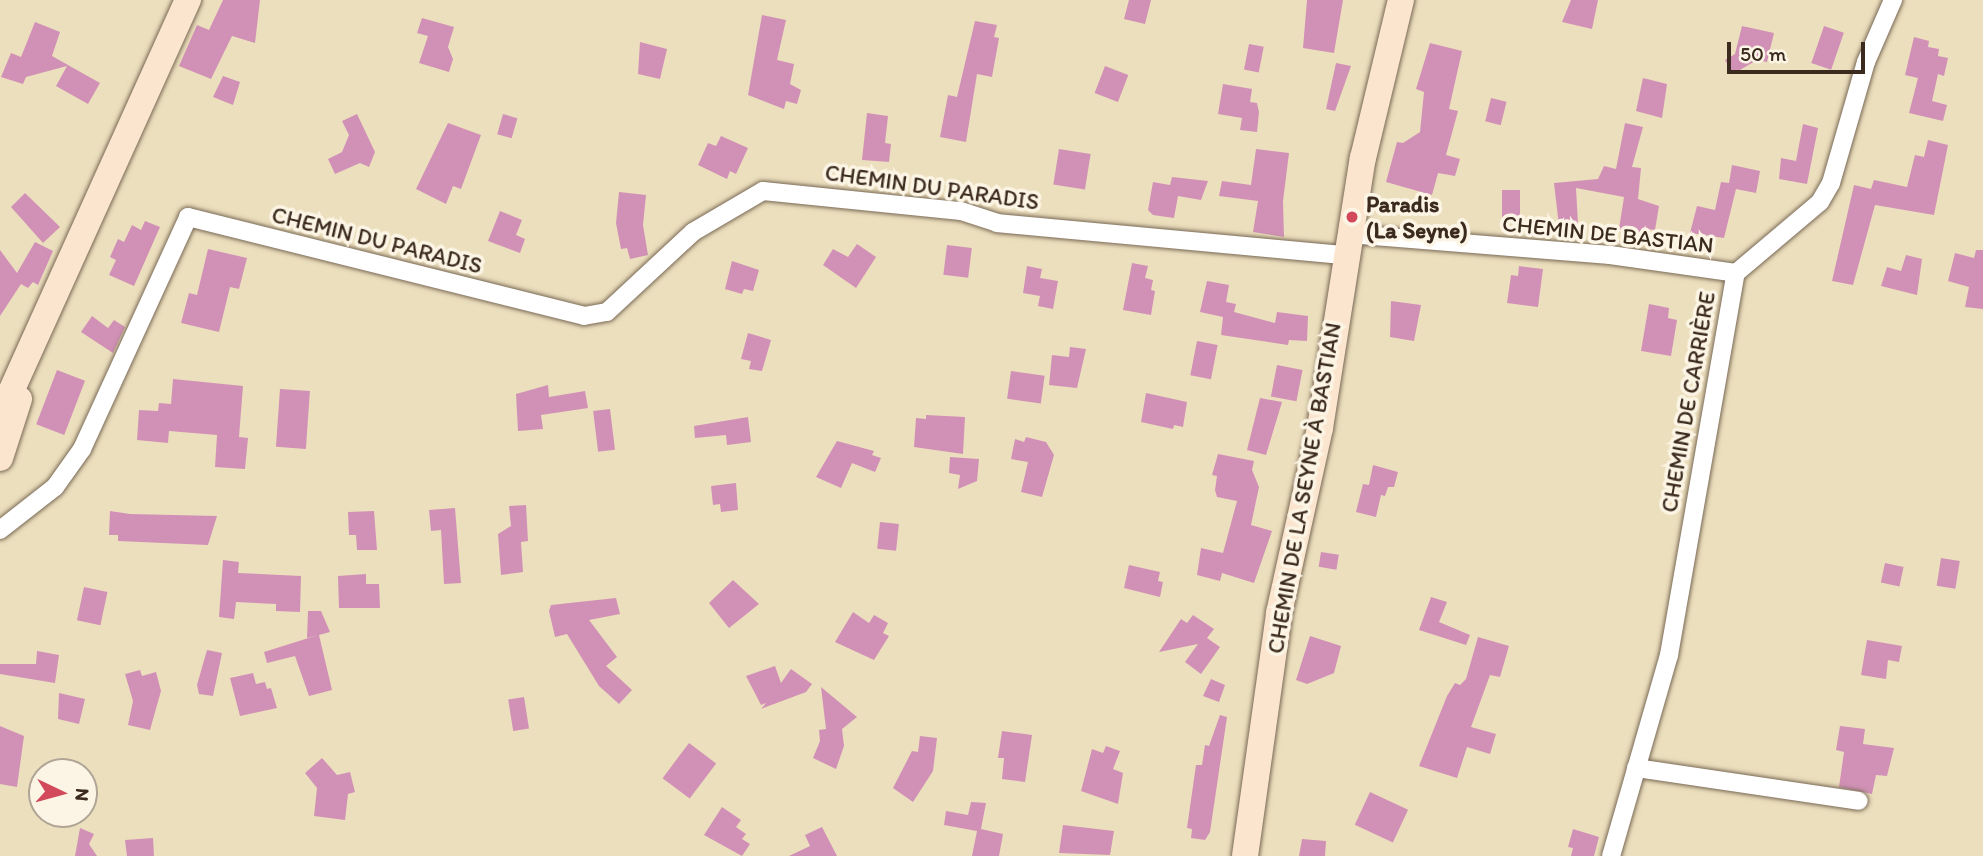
<!DOCTYPE html>
<meta charset="utf-8">
<style>
body{margin:0}
#map{position:relative;width:1983px;height:856px;overflow:hidden;background:#ecdfbd;font-family:Itim,sans-serif}
div>[style]{position:absolute}
.building>*{inset:0;background:#d191b6;transform-origin:0 0}
.roads{filter:drop-shadow(0 0 2px #796956) drop-shadow(0 0 2px #796956)}
.street>*{height:18px;margin:-9px;padding:0 9px;transform-origin:9px;border-radius:9px;background:#fff}
.secondary>*{height:26px;margin:-13px;padding:0 13px;transform-origin:13px;border-radius:13px;background:#fbe5cf}
.dots>*{width:19px;height:19px;translate:-50% -50%;box-sizing:border-box;border:4px solid #fcf5e5;border-radius:50%}
span{translate:-50% -50%;white-space:nowrap;text-align:center;line-height:1.15;-webkit-text-stroke:7px #fcf5e5;paint-order:stroke}
.street-label{font-size:23px;color:#3b2a1e}
.poi-label{font-size:23px;color:#3b2a1e;font-weight:700}
.left{translate:0 -50%;text-align:left}
.north{position:absolute;left:28px;top:758px;width:70px;height:70px;box-sizing:border-box;background:#fcf5e5;border:2px solid #afa495;border-radius:50%;rotate:95deg;font-size:19px;font-weight:700;line-height:28px;text-align:center;color:#3b2a1e}
.north::after{content:'';display:block;margin:auto;width:24px;height:32px;background:#d1495b;clip-path:polygon(50% 0,100% 100%,50% 72%,0 100%)}
.scale{position:absolute;left:1727px;top:42px;width:138px;height:32px;box-sizing:border-box;border:4px solid #3b2a1e;border-top:0;padding-left:9px;font-size:21px;line-height:24px;white-space:nowrap;color:#3b2a1e;-webkit-text-stroke:5px #fcf5e5;paint-order:stroke}
</style>
<div id="map">
<div class="building">
<div style="clip-path:polygon(223px 0,260px 0,255px 43px,232px 36px,211px 79px,179px 66px,197px 25px,209px 30px)"></div>
<div style="clip-path:polygon(1129px 0,1151px 0,1145px 24px,1124px 19px)"></div>
<div style="clip-path:polygon(1307px 0,1343px 0,1334px 53px,1303px 48px)"></div>
<div style="clip-path:polygon(1571px 0,1598px 0,1592px 29px,1562px 22px)"></div>
<div style="clip-path:polygon(762px 15px,786px 20px,777px 60px,794px 64px,790px 84px,801px 90px,797px 104px,786px 101px,784px 109px,748px 95px)"></div>
<div style="clip-path:polygon(422px 18px,454px 27px,448px 47px,453px 59px,449px 72px,419px 63px,428px 36px,417px 33px)"></div>
<div style="clip-path:polygon(975px 21px,997px 25px,994px 37px,999px 38px,992px 77px,977px 74px,966px 142px,940px 137px,948px 95px,957px 97px)"></div>
<div style="clip-path:polygon(35px 22px,60px 32px,52px 56px,100px 83px,88px 104px,56px 86px,67px 66px,26px 77px,23px 84px,1px 77px,11px 53px,21px 57px)"></div>
<div style="clip-path:polygon(1742px 26px,1774px 33px,1767px 62px,1757px 60px,1733px 74px,1725px 60px,1735px 54px)"></div>
<div style="left:1824px;top:26px;width:21px;height:39px;rotate:19deg"></div>
<div style="clip-path:polygon(1914px 37px,1929px 41px,1928px 47px,1939px 49px,1938px 56px,1948px 58px,1944px 76px,1938px 74px,1932px 101px,1947px 105px,1943px 121px,1909px 113px,1918px 78px,1905px 75px)"></div>
<div style="clip-path:polygon(640px 42px,667px 49px,660px 79px,638px 74px)"></div>
<div style="clip-path:polygon(1430px 43px,1462px 51px,1449px 109px,1458px 111px,1446px 155px,1460px 159px,1455px 176px,1438px 173px,1432px 195px,1386px 182px,1397px 142px,1403px 143px,1420px 132px,1424px 92px,1416px 89px)"></div>
<div style="left:1249px;top:44px;width:15px;height:26px;rotate:11deg"></div>
<div style="clip-path:polygon(1336px 63px,1351px 66px,1335px 111px,1326px 109px)"></div>
<div style="left:1105px;top:66px;width:25px;height:29px;rotate:21deg"></div>
<div style="clip-path:polygon(223px 76px,240px 82px,233px 105px,213px 97px)"></div>
<div style="clip-path:polygon(1643px 78px,1667px 84px,1662px 118px,1636px 111px)"></div>
<div style="clip-path:polygon(1223px 84px,1252px 89px,1250px 102px,1257px 103px,1259px 112px,1257px 132px,1240px 130px,1242px 118px,1218px 114px)"></div>
<div style="left:1491px;top:98px;width:16px;height:24px;rotate:14deg"></div>
<div style="clip-path:polygon(867px 113px,888px 116px,885px 143px,891px 144px,889px 162px,862px 160px)"></div>
<div style="clip-path:polygon(357px 114px,375px 152px,369px 167px,360px 163px,335px 174px,328px 159px,342px 152px,349px 135px,342px 121px)"></div>
<div style="left:503px;top:114px;width:15px;height:21px;rotate:16deg"></div>
<div style="clip-path:polygon(448px 123px,481px 135px,461px 189px,453px 186px,446px 204px,416px 189px)"></div>
<div style="clip-path:polygon(1625px 123px,1643px 127px,1632px 167px,1641px 168px,1638px 199px,1659px 206px,1655px 230px,1647px 229px,1646px 234px,1619px 229px,1624px 197px,1576px 188px,1578px 224px,1559px 226px,1554px 183px,1598px 179px,1604px 166px,1616px 169px)"></div>
<div style="clip-path:polygon(1803px 124px,1818px 128px,1807px 184px,1779px 179px,1781px 158px,1796px 161px)"></div>
<div style="clip-path:polygon(721px 136px,748px 148px,736px 174px,730px 171px,727px 179px,698px 165px,708px 143px,716px 146px)"></div>
<div style="clip-path:polygon(1928px 140px,1948px 145px,1934px 215px,1875px 205px,1853px 285px,1832px 281px,1854px 185px,1871px 189px,1874px 180px,1907px 187px,1915px 155px,1924px 157px)"></div>
<div style="left:1059px;top:149px;width:32px;height:36px;rotate:9deg"></div>
<div style="clip-path:polygon(1256px 149px,1289px 153px,1283px 201px,1284px 237px,1253px 232px,1258px 201px,1219px 196px,1222px 181px,1251px 185px)"></div>
<div style="clip-path:polygon(1732px 165px,1760px 171px,1756px 193px,1736px 189px,1724px 238px,1690px 233px,1697px 206px,1715px 210px,1721px 182px,1729px 183px)"></div>
<div style="clip-path:polygon(1172px 177px,1208px 181px,1201px 200px,1178px 196px,1174px 218px,1153px 215px,1148px 210px,1153px 182px,1170px 185px)"></div>
<div style="left:1502px;top:190px;width:18px;height:32px"></div>
<div style="clip-path:polygon(619px 192px,646px 195px,643px 225px,648px 255px,630px 259px,627px 248px,621px 249px,616px 223px)"></div>
<div style="clip-path:polygon(25px 193px,60px 227px,43px 243px,11px 207px)"></div>
<div style="clip-path:polygon(500px 211px,522px 220px,516px 235px,525px 239px,520px 253px,488px 241px)"></div>
<div style="clip-path:polygon(145px 221px,160px 227px,134px 286px,109px 275px,116px 260px,110px 257px,118px 239px,124px 242px,132px 225px,141px 230px)"></div>
<div style="clip-path:polygon(35px 242px,53px 251px,38px 285px,33px 282px,28px 288px,21px 284px,0 316px,0 250px,17px 273px)"></div>
<div style="clip-path:polygon(857px 244px,876px 257px,856px 288px,823px 265px,833px 249px,848px 257px)"></div>
<div style="left:947px;top:245px;width:25px;height:30px;rotate:7deg"></div>
<div style="clip-path:polygon(208px 249px,247px 258px,239px 289px,230px 287px,219px 332px,181px 323px,189px 293px,197px 295px)"></div>
<div style="clip-path:polygon(1976px 250px,1983px 250px,1983px 309px,1965px 307px,1969px 287px,1948px 281px,1955px 253px,1974px 258px)"></div>
<div style="clip-path:polygon(1906px 255px,1922px 259px,1917px 295px,1881px 286px,1887px 267px,1901px 271px)"></div>
<div style="clip-path:polygon(732px 261px,759px 270px,753px 291px,744px 289px,742px 294px,725px 289px)"></div>
<div style="clip-path:polygon(1132px 263px,1148px 266px,1145px 278px,1153px 280px,1151px 290px,1155px 291px,1151px 315px,1123px 310px)"></div>
<div style="clip-path:polygon(1027px 266px,1042px 269px,1040px 278px,1058px 281px,1053px 309px,1038px 306px,1040px 296px,1023px 293px)"></div>
<div style="clip-path:polygon(1519px 266px,1543px 269px,1538px 307px,1507px 303px,1511px 275px,1518px 276px)"></div>
<div style="clip-path:polygon(1207px 281px,1229px 285px,1226px 302px,1236px 304px,1234px 312px,1275px 323px,1277px 312px,1308px 316px,1307px 341px,1289px 340px,1288px 345px,1221px 335px,1223px 317px,1200px 312px)"></div>
<div style="clip-path:polygon(1391px 301px,1421px 305px,1414px 341px,1390px 337px)"></div>
<div style="clip-path:polygon(1649px 304px,1669px 308px,1668px 318px,1677px 320px,1671px 356px,1641px 351px)"></div>
<div style="clip-path:polygon(92px 316px,108px 328px,114px 320px,125px 327px,113px 353px,81px 332px)"></div>
<div style="clip-path:polygon(748px 333px,771px 340px,762px 371px,749px 369px,751px 361px,741px 359px)"></div>
<div style="left:1197px;top:341px;width:21px;height:35px;rotate:11deg"></div>
<div style="clip-path:polygon(1070px 347px,1086px 349px,1077px 388px,1049px 385px,1052px 355px,1069px 357px)"></div>
<div style="left:1277px;top:365px;width:26px;height:32px;rotate:11deg"></div>
<div style="left:57px;top:370px;width:30px;height:58px;rotate:21deg"></div>
<div style="left:1011px;top:371px;width:34px;height:28px;rotate:8deg"></div>
<div style="clip-path:polygon(173px 379px,243px 386px,239px 437px,248px 438px,245px 469px,215px 467px,217px 435px,169px 431px,168px 443px,137px 440px,139px 410px,158px 411px,159px 403px,171px 404px)"></div>
<div style="clip-path:polygon(548px 385px,549px 397px,585px 391px,588px 408px,541px 415px,543px 429px,518px 431px,516px 394px)"></div>
<div style="left:280px;top:389px;width:30px;height:58px;rotate:4deg"></div>
<div style="clip-path:polygon(1146px 393px,1187px 402px,1183px 427px,1174px 425px,1173px 429px,1141px 422px)"></div>
<div style="clip-path:polygon(1260px 398px,1282px 402px,1266px 455px,1247px 450px)"></div>
<div style="left:610px;top:409px;width:41px;height:17px;rotate:83deg"></div>
<div style="clip-path:polygon(926px 415px,965px 417px,963px 454px,914px 447px,916px 418px,926px 419px)"></div>
<div style="clip-path:polygon(748px 417px,751px 442px,727px 445px,726px 435px,695px 438px,694px 426px)"></div>
<div style="clip-path:polygon(1026px 437px,1046px 442px,1054px 455px,1042px 497px,1021px 492px,1028px 462px,1011px 459px,1015px 439px,1024px 442px)"></div>
<div style="clip-path:polygon(837px 441px,874px 451px,872px 455px,881px 458px,875px 472px,852px 463px,841px 488px,816px 477px)"></div>
<div style="clip-path:polygon(1218px 454px,1254px 461px,1252px 470px,1259px 487px,1251px 525px,1272px 531px,1254px 583px,1222px 573px,1220px 581px,1197px 575px,1201px 548px,1223px 553px,1237px 501px,1217px 497px,1215px 490px,1217px 476px,1212px 475px)"></div>
<div style="clip-path:polygon(950px 457px,979px 459px,977px 481px,958px 489px,960px 475px,949px 473px)"></div>
<div style="clip-path:polygon(1373px 465px,1398px 472px,1394px 487px,1388px 487px,1385px 496px,1381px 495px,1376px 517px,1356px 512px,1363px 484px,1369px 485px)"></div>
<div style="clip-path:polygon(736px 483px,738px 510px,721px 512px,720px 504px,713px 505px,711px 486px)"></div>
<div style="clip-path:polygon(526px 505px,528px 541px,521px 542px,523px 572px,501px 575px,498px 534px,511px 526px,509px 506px)"></div>
<div style="clip-path:polygon(455px 508px,461px 583px,444px 584px,441px 530px,431px 531px,429px 510px)"></div>
<div style="clip-path:polygon(110px 511px,130px 514px,217px 516px,208px 545px,118px 541px,118px 535px,109px 535px)"></div>
<div style="clip-path:polygon(374px 511px,377px 550px,357px 550px,356px 535px,349px 535px,348px 512px)"></div>
<div style="left:880px;top:522px;width:19px;height:27px;rotate:6deg"></div>
<div style="left:1321px;top:552px;width:18px;height:15px;rotate:9deg"></div>
<div style="left:1941px;top:558px;width:19px;height:28px;rotate:9deg"></div>
<div style="clip-path:polygon(223px 560px,239px 562px,238px 573px,301px 576px,300px 612px,276px 611px,276px 604px,236px 602px,234px 619px,219px 617px)"></div>
<div style="left:1885px;top:563px;width:19px;height:20px;rotate:12deg"></div>
<div style="clip-path:polygon(1129px 565px,1160px 572px,1158px 581px,1163px 582px,1160px 597px,1124px 588px)"></div>
<div style="clip-path:polygon(366px 574px,366px 584px,379px 584px,380px 608px,339px 608px,338px 576px)"></div>
<div style="clip-path:polygon(733px 580px,759px 604px,729px 628px,709px 603px)"></div>
<div style="left:84px;top:587px;width:24px;height:34px;rotate:12deg"></div>
<div style="clip-path:polygon(1431px 597px,1447px 602px,1439px 622px,1470px 635px,1466px 645px,1419px 630px)"></div>
<div style="clip-path:polygon(616px 598px,620px 614px,589px 620px,617px 657px,606px 666px,632px 690px,619px 704px,599px 686px,567px 634px,555px 637px,549px 611px,551px 605px)"></div>
<div style="clip-path:polygon(308px 611px,321px 611px,330px 632px,319px 635px,332px 690px,309px 696px,295px 656px,267px 663px,264px 652px,318px 635px,307px 638px)"></div>
<div style="clip-path:polygon(853px 612px,869px 623px,874px 615px,888px 623px,883px 633px,889px 636px,874px 660px,835px 642px)"></div>
<div style="clip-path:polygon(1193px 615px,1214px 629px,1207px 638px,1220px 647px,1201px 674px,1185px 662px,1198px 644px,1159px 652px,1181px 619px,1187px 623px)"></div>
<div style="clip-path:polygon(1310px 636px,1341px 646px,1334px 673px,1307px 684px,1296px 680px)"></div>
<div style="clip-path:polygon(1478px 637px,1509px 646px,1500px 677px,1490px 675px,1471px 727px,1496px 734px,1490px 754px,1467px 747px,1457px 778px,1419px 766px,1447px 696px,1455px 683px,1460px 685px,1466px 679px)"></div>
<div style="clip-path:polygon(1867px 640px,1902px 646px,1899px 662px,1888px 660px,1886px 679px,1861px 675px)"></div>
<div style="clip-path:polygon(207px 650px,222px 653px,213px 696px,199px 694px,197px 685px)"></div>
<div style="clip-path:polygon(37px 651px,59px 655px,55px 683px,0 674px,0 664px,36px 664px)"></div>
<div style="clip-path:polygon(775px 666px,781px 683px,791px 669px,812px 684px,806px 692px,761px 709px,766px 703px,761px 705px,746px 676px)"></div>
<div style="clip-path:polygon(140px 670px,142px 676px,156px 672px,161px 691px,150px 730px,128px 725px,133px 701px,125px 674px)"></div>
<div style="clip-path:polygon(253px 673px,256px 684px,265px 682px,267px 689px,271px 688px,277px 708px,240px 716px,230px 678px)"></div>
<div style="clip-path:polygon(1211px 679px,1225px 685px,1219px 702px,1203px 696px)"></div>
<div style="clip-path:polygon(821px 687px,857px 717px,842px 729px,844px 746px,836px 769px,813px 758px,820px 741px,819px 730px,826px 729px)"></div>
<div style="clip-path:polygon(59px 693px,85px 699px,79px 724px,58px 719px)"></div>
<div style="left:524px;top:697px;width:32px;height:16px;rotate:81deg"></div>
<div style="clip-path:polygon(1220px 715px,1227px 717px,1210px 832px,1205px 840px,1191px 838px,1192px 829px,1187px 828px,1196px 765px,1202px 765px,1205px 745px,1209px 746px)"></div>
<div style="clip-path:polygon(0 726px,24px 736px,17px 787px,0 784px)"></div>
<div style="clip-path:polygon(1840px 726px,1865px 729px,1863px 744px,1894px 748px,1887px 776px,1876px 775px,1872px 794px,1839px 787px,1844px 752px,1836px 750px)"></div>
<div style="clip-path:polygon(1002px 731px,1032px 735px,1025px 782px,1002px 779px,1004px 758px,998px 758px)"></div>
<div style="clip-path:polygon(920px 736px,937px 738px,933px 771px,913px 802px,893px 788px,912px 751px,918px 752px)"></div>
<div style="left:689px;top:743px;width:34px;height:44px;rotate:37deg"></div>
<div style="clip-path:polygon(1106px 746px,1120px 751px,1113px 769px,1123px 773px,1118px 804px,1081px 791px,1092px 749px,1103px 753px)"></div>
<div style="clip-path:polygon(322px 758px,337px 775px,350px 772px,355px 792px,348px 794px,345px 820px,314px 816px,317px 788px,305px 773px)"></div>
<div style="left:1370px;top:792px;width:42px;height:36px;rotate:25deg"></div>
<div style="clip-path:polygon(971px 802px,986px 803px,981px 829px,1003px 834px,999px 856px,972px 856px,977px 831px,944px 825px,946px 811px,968px 815px)"></div>
<div style="clip-path:polygon(722px 807px,741px 820px,736px 827px,746px 834px,742px 839px,750px 844px,742px 856px,704px 835px)"></div>
<div style="clip-path:polygon(1063px 825px,1114px 831px,1110px 855px,1059px 853px)"></div>
<div style="clip-path:polygon(822px 827px,837px 856px,789px 856px,810px 846px,805px 835px)"></div>
<div style="clip-path:polygon(80px 828px,94px 834px,89px 844px,97px 856px,75px 856px)"></div>
<div style="clip-path:polygon(1573px 829px,1599px 837px,1594px 856px,1571px 856px,1573px 848px,1568px 847px)"></div>
<div style="clip-path:polygon(153px 838px,154px 856px,127px 856px,125px 840px)"></div>
<div style="clip-path:polygon(1302px 839px,1326px 841px,1325px 856px,1299px 856px)"></div>
</div>
<div class="roads">
<div class="street">
<div style="left:1349px;top:234px;width:262px;rotate:4.6deg"></div>
<div style="left:1610px;top:255px;width:127px;rotate:8.1deg"></div>
<div style="left:0;top:530px;width:70px;rotate:-38deg"></div>
<div style="left:55px;top:487px;width:47px;rotate:-54.6deg"></div>
<div style="left:82px;top:449px;width:255px;rotate:-65.4deg"></div>
<div style="left:188px;top:217px;width:408px;rotate:14deg"></div>
<div style="left:584px;top:316px;width:23px;rotate:-10deg"></div>
<div style="left:607px;top:312px;width:117px;rotate:-42.9deg"></div>
<div style="left:693px;top:232px;width:81px;rotate:-30.4deg"></div>
<div style="left:763px;top:191px;width:199px;rotate:5.8deg"></div>
<div style="left:961px;top:211px;width:38px;rotate:18deg"></div>
<div style="left:997px;top:223px;width:349px;rotate:5.3deg"></div>
<div style="left:1636px;top:768px;width:225px;rotate:8.4deg"></div>
<div style="left:1611px;top:856px;width:209px;rotate:-73.9deg"></div>
<div style="left:1669px;top:655px;width:388px;rotate:-80.1deg"></div>
<div style="left:1736px;top:273px;width:110px;rotate:-40.2deg"></div>
<div style="left:1820px;top:202px;width:22px;rotate:-60deg"></div>
<div style="left:1831px;top:183px;width:126px;rotate:-73.9deg"></div>
<div style="left:1866px;top:62px;width:68px;rotate:-66.5deg"></div>
</div>
<div class="secondary">
<div style="left:0;top:416px;width:457px;rotate:-65.7deg"></div>
<div style="left:0;top:458px;width:62px;rotate:-72.1deg"></div>
<div style="left:1245px;top:856px;width:245px;rotate:-82deg"></div>
<div style="left:1279px;top:613px;width:189px;rotate:-77.5deg"></div>
<div style="left:1320px;top:428px;width:273px;rotate:-81deg"></div>
<div style="left:1363px;top:158px;width:163px;rotate:-76.5deg"></div>
</div>
</div>
<div class="dots">
<div style="left:1352px;top:217px;background:#d1495b"></div>
</div>
<div class="street-label">
<span style="left:932px;top:187px;rotate:8deg">CHEMIN DU PARADIS</span>
<span style="left:1608px;top:234px;rotate:6deg">CHEMIN DE BASTIAN</span>
<span style="left:377px;top:240px;rotate:14deg">CHEMIN DU PARADIS</span>
<span style="left:1688px;top:402px;rotate:-80deg">CHEMIN DE CARRIÈRE</span>
<span style="left:1304px;top:488px;rotate:-80deg">CHEMIN DE LA SEYNE À BASTIAN</span>
</div>
<div class="poi-label">
<span class="left" style="left:1366px;top:217px">Paradis<br>(La Seyne)</span>
</div>
<div class="north">N</div>
<div class="scale">50 m</div>
</div>
